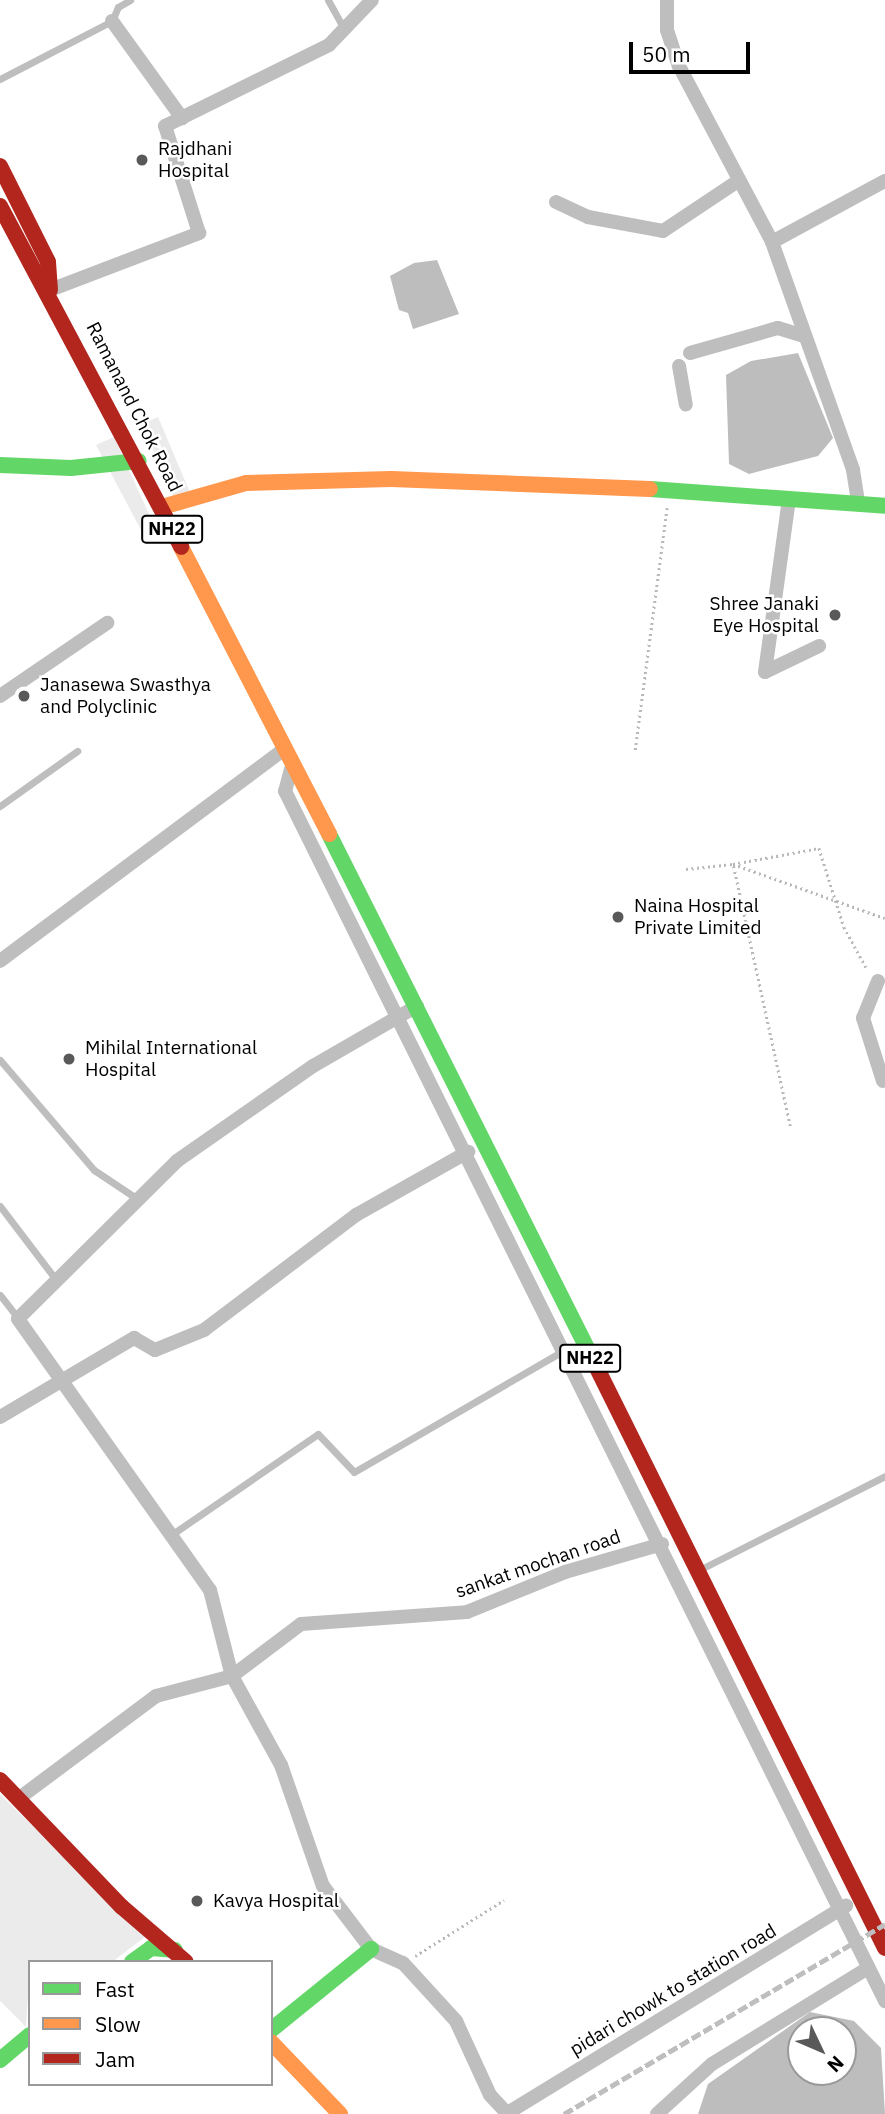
<!DOCTYPE html>
<style>
body{margin:0}
#map{position:relative;width:885px;height:2114px;overflow:hidden;background:#fff;font-family:"IBM Plex Sans",sans-serif}
div>[style]{position:absolute}
.green>*{inset:0;background:#ebebeb;transform-origin:0 0}
.water>*{inset:0;background:#bdbdbd}
.path>*{height:2.5px;margin-top:-1.25px;transform-origin:0;background:repeating-linear-gradient(90deg,#b9b9b9 0 2px,transparent 0 5.5px)}
.lane>*{height:7px;margin:-3.5px;padding:0 3.5px;transform-origin:3.5px;border-radius:3.5px;background:#bebebe}
.street>*{height:14px;margin:-7px;padding:0 7px;transform-origin:7px;border-radius:7px;background:#bebebe}
.fast>*{height:16px;margin:-8px;padding:0 8px;transform-origin:8px;border-radius:8px;background:#63d668}
.slow>*{height:16px;margin:-8px;padding:0 8px;transform-origin:8px;border-radius:8px;background:#ff974d}
.jam>*{height:16px;margin:-8px;padding:0 8px;transform-origin:8px;border-radius:8px;background:#b3261e}
.rail>*{height:5px;margin-top:-2.5px;transform-origin:0;background:repeating-linear-gradient(90deg,#bebebe 0 10px,transparent 0 13.5px)}
.dots>*{width:19px;height:19px;translate:-50% -50%;box-sizing:border-box;border:4px solid #fff;border-radius:50%}
span{translate:-50% -50%;white-space:nowrap;text-align:center;line-height:1.15;-webkit-text-stroke:5px #fff;paint-order:stroke}
.shield-label span{padding:2px 5px;background:#fff;border:2px solid;border-radius:5px;-webkit-text-stroke-width:0}
.shield-label{font-size:18px;color:#000;font-weight:700}
.poi-label{font-size:19px;color:#000}
.left{translate:0 -50%;text-align:left}
.right{translate:-100% -50%;text-align:right}
.street-label{font-size:19px;color:#000}
.legend{position:absolute;left:28px;top:1960px;width:245px;height:126px;box-sizing:border-box;background:#fff;border:2px solid #999;margin:0;padding:9px 12px;list-style:none;font-size:21px;color:#000}
.legend li{display:flex;align-items:center;gap:14px;height:35px}
.legend b{width:35px;border:2px solid #999}
.north{position:absolute;left:787px;top:2016px;width:70px;height:70px;box-sizing:border-box;background:#fff;border:2px solid #999;border-radius:50%;rotate:134deg;font-size:19px;font-weight:700;line-height:28px;text-align:center;color:#000}
.north::after{content:'';display:block;margin:auto;width:24px;height:32px;background:#595959;clip-path:polygon(50% 0,100% 100%,50% 72%,0 100%)}
.scale{position:absolute;left:629px;top:42px;width:121px;height:32px;box-sizing:border-box;border:4px solid #000;border-top:0;padding-left:9px;font-size:21px;line-height:24px;white-space:nowrap;color:#000;-webkit-text-stroke:5px #fff;paint-order:stroke}
</style>
<div id="map">
<div class="green">
<div style="left:158px;top:417px;width:95px;height:17px;rotate:67deg"></div>
<div style="clip-path:polygon(114px 437px,153px 523px,142px 532px,96px 445px)"></div>
<div style="clip-path:polygon(0 1794px,145px 1937px,112px 1962px,30px 1962px,26px 2027px,0 2001px)"></div>
</div>
<div class="water">
<div style="clip-path:polygon(437px 260px,459px 314px,413px 329px,408px 313px,399px 310px,390px 276px,414px 263px)"></div>
<div style="clip-path:polygon(798px 353px,833px 438px,818px 456px,749px 474px,729px 464px,726px 375px,751px 361px)"></div>
<div style="clip-path:polygon(evenodd,810px 2012px,854px 2021px,881px 2048px,885px 2114px,698px 2114px,708px 2084px,810px 2012px,843px 2030px,843px 2072px,801px 2072px,801px 2030px,843px 2030px)"></div>
</div>
<div class="path">
<div style="left:635px;top:750px;width:245px;rotate:-82.5deg"></div>
<div style="left:686px;top:869px;width:47px;rotate:-6.1deg"></div>
<div style="left:733px;top:864px;width:161px;rotate:19.6deg"></div>
<div style="left:790px;top:1126px;width:268px;rotate:-102.3deg"></div>
<div style="left:733px;top:864px;width:87px;rotate:-10.5deg"></div>
<div style="left:819px;top:848px;width:83px;rotate:72.4deg"></div>
<div style="left:844px;top:927px;width:48px;rotate:61.3deg"></div>
<div style="left:415px;top:1956px;width:105px;rotate:-32.2deg"></div>
</div>
<div class="lane">
<div style="left:328px;top:0;width:33px;rotate:61deg"></div>
<div style="left:0;top:79px;width:126px;rotate:-27.4deg"></div>
<div style="left:112px;top:21px;width:15px;rotate:-67deg"></div>
<div style="left:118px;top:7px;width:14px;rotate:-30deg"></div>
<div style="left:0;top:806px;width:95px;rotate:-35.5deg"></div>
<div style="left:0;top:1060px;width:145px;rotate:49.5deg"></div>
<div style="left:94px;top:1170px;width:50px;rotate:33.7deg"></div>
<div style="left:0;top:1206px;width:94px;rotate:52.8deg"></div>
<div style="left:0;top:1295px;width:29px;rotate:52deg"></div>
<div style="left:171px;top:1535px;width:178px;rotate:-34.5deg"></div>
<div style="left:318px;top:1434px;width:52px;rotate:46.5deg"></div>
<div style="left:354px;top:1472px;width:241px;rotate:-30.1deg"></div>
<div style="left:701px;top:1569px;width:206px;rotate:-26.8deg"></div>
</div>
<div class="street">
<div style="left:667px;top:0;width:30px;rotate:90deg"></div>
<div style="left:667px;top:30px;width:38px;rotate:72deg"></div>
<div style="left:679px;top:66px;width:199px;rotate:62.1deg"></div>
<div style="left:772px;top:242px;width:242px;rotate:70.4deg"></div>
<div style="left:853px;top:470px;width:31px;rotate:81deg"></div>
<div style="left:112px;top:21px;width:120px;rotate:54.2deg"></div>
<div style="left:556px;top:202px;width:35px;rotate:25deg"></div>
<div style="left:588px;top:217px;width:76px;rotate:10.6deg"></div>
<div style="left:663px;top:231px;width:87px;rotate:-33.7deg"></div>
<div style="left:772px;top:242px;width:128px;rotate:-28.4deg"></div>
<div style="left:50px;top:290px;width:160px;rotate:-20.9deg"></div>
<div style="left:199px;top:233px;width:112px;rotate:-107.6deg"></div>
<div style="left:165px;top:126px;width:183px;rotate:-26.3deg"></div>
<div style="left:329px;top:45px;width:62px;rotate:-46.3deg"></div>
<div style="left:690px;top:353px;width:91px;rotate:-15.9deg"></div>
<div style="left:778px;top:328px;width:28px;rotate:17deg"></div>
<div style="left:679px;top:366px;width:39px;rotate:80deg"></div>
<div style="left:765px;top:672px;width:175px;rotate:-82.1deg"></div>
<div style="left:765px;top:672px;width:60px;rotate:-25.7deg"></div>
<div style="left:0;top:696px;width:130px;rotate:-34.3deg"></div>
<div style="left:291px;top:769px;width:23px;rotate:105deg"></div>
<div style="left:285px;top:791px;width:1351px;rotate:63.62deg"></div>
<div style="left:0;top:961px;width:352px;rotate:-36.7deg"></div>
<div style="left:878px;top:981px;width:40px;rotate:112deg"></div>
<div style="left:863px;top:1018px;width:66px;rotate:72.4deg"></div>
<div style="left:417px;top:1006px;width:120px;rotate:150deg"></div>
<div style="left:313px;top:1066px;width:166px;rotate:145.1deg"></div>
<div style="left:177px;top:1161px;width:224px;rotate:135.2deg"></div>
<div style="left:18px;top:1319px;width:332px;rotate:54.7deg"></div>
<div style="left:210px;top:1590px;width:89px;rotate:75.7deg"></div>
<div style="left:232px;top:1676px;width:102px;rotate:61.2deg"></div>
<div style="left:281px;top:1765px;width:128px;rotate:70.9deg"></div>
<div style="left:323px;top:1886px;width:79px;rotate:52.7deg"></div>
<div style="left:371px;top:1949px;width:35px;rotate:24deg"></div>
<div style="left:403px;top:1963px;width:79px;rotate:47.6deg"></div>
<div style="left:456px;top:2021px;width:81px;rotate:65.3deg"></div>
<div style="left:490px;top:2095px;width:25px;rotate:47deg"></div>
<div style="left:0;top:1417px;width:156px;rotate:-30.5deg"></div>
<div style="left:134px;top:1338px;width:24px;rotate:30deg"></div>
<div style="left:155px;top:1350px;width:53px;rotate:-22.2deg"></div>
<div style="left:204px;top:1330px;width:191px;rotate:-37.1deg"></div>
<div style="left:356px;top:1215px;width:129px;rotate:-29.4deg"></div>
<div style="left:18px;top:1799px;width:172px;rotate:-36.7deg"></div>
<div style="left:156px;top:1696px;width:79px;rotate:-14.7deg"></div>
<div style="left:232px;top:1676px;width:86px;rotate:-37deg"></div>
<div style="left:301px;top:1624px;width:166px;rotate:-4.1deg"></div>
<div style="left:467px;top:1612px;width:106px;rotate:-22.2deg"></div>
<div style="left:565px;top:1572px;width:101px;rotate:-16.1deg"></div>
<div style="left:506px;top:2114px;width:399px;rotate:-31.5deg"></div>
<div style="left:657px;top:2114px;width:74px;rotate:-42.3deg"></div>
<div style="left:712px;top:2064px;width:183px;rotate:-31.6deg"></div>
</div>
<div class="fast">
<div style="left:0;top:465px;width:71px;rotate:2.4deg"></div>
<div style="left:71px;top:468px;width:68px;rotate:-5.9deg"></div>
<div style="left:650px;top:489px;width:236px;rotate:4.1deg"></div>
<div style="left:329px;top:834px;width:584px;rotate:63.35deg"></div>
<div style="left:132px;top:1962px;width:24px;rotate:-36deg"></div>
<div style="left:151px;top:1948px;width:24px;rotate:5deg"></div>
<div style="left:271px;top:2030px;width:129px;rotate:-39deg"></div>
<div style="left:0;top:2060px;width:39px;rotate:-40deg"></div>
</div>
<div class="slow">
<div style="left:162px;top:507px;width:87px;rotate:-15.9deg"></div>
<div style="left:246px;top:483px;width:145px;rotate:-1.6deg"></div>
<div style="left:391px;top:479px;width:259px;rotate:2.2deg"></div>
<div style="left:181px;top:547px;width:323px;rotate:62.7deg"></div>
<div style="left:271px;top:2042px;width:100px;rotate:46.2deg"></div>
</div>
<div class="jam">
<div style="left:0;top:166px;width:107px;rotate:63.4deg"></div>
<div style="left:48px;top:262px;width:28px;rotate:86deg"></div>
<div style="left:0;top:206px;width:386px;rotate:62deg"></div>
<div style="left:591px;top:1356px;width:661px;rotate:63.59deg"></div>
<div style="left:0;top:1780px;width:176px;rotate:46.2deg"></div>
<div style="left:122px;top:1907px;width:84px;rotate:40.7deg"></div>
</div>
<div class="rail">
<div style="left:564px;top:2114px;width:373px;rotate:-30.6deg"></div>
</div>
<div class="dots">
<div style="left:142px;top:160px;background:#595959"></div>
<div style="left:835px;top:615px;background:#595959"></div>
<div style="left:24px;top:696px;background:#595959"></div>
<div style="left:618px;top:917px;background:#595959"></div>
<div style="left:69px;top:1059px;background:#595959"></div>
<div style="left:197px;top:1901px;background:#595959"></div>
</div>
<div class="shield-label">
<span style="left:172px;top:529px">NH22</span>
<span style="left:590px;top:1358px">NH22</span>
</div>
<div class="poi-label">
<span class="left" style="left:158px;top:160px">Rajdhani<br>Hospital</span>
<span class="right" style="left:819px;top:615px">Shree Janaki<br>Eye Hospital</span>
<span class="left" style="left:40px;top:696px">Janasewa Swasthya<br>and Polyclinic</span>
<span class="left" style="left:634px;top:917px">Naina Hospital<br>Private Limited</span>
<span class="left" style="left:85px;top:1059px">Mihilal International<br>Hospital</span>
<span class="left" style="left:213px;top:1901px">Kavya Hospital</span>
</div>
<div class="street-label">
<span style="left:134px;top:407px;rotate:63deg">Ramanand Chok Road</span>
<span style="left:538px;top:1564px;rotate:-19deg">sankat mochan road</span>
<span style="left:673px;top:1990px;rotate:-31deg">pidari chowk to station road</span>
</div>
<ul class="legend">
<li><b style="height:9px;background:#63d668"></b>Fast</li>
<li><b style="height:9px;background:#ff974d"></b>Slow</li>
<li><b style="height:9px;background:#b3261e"></b>Jam</li>
</ul>
<div class="north">N</div>
<div class="scale">50 m</div>
</div>
